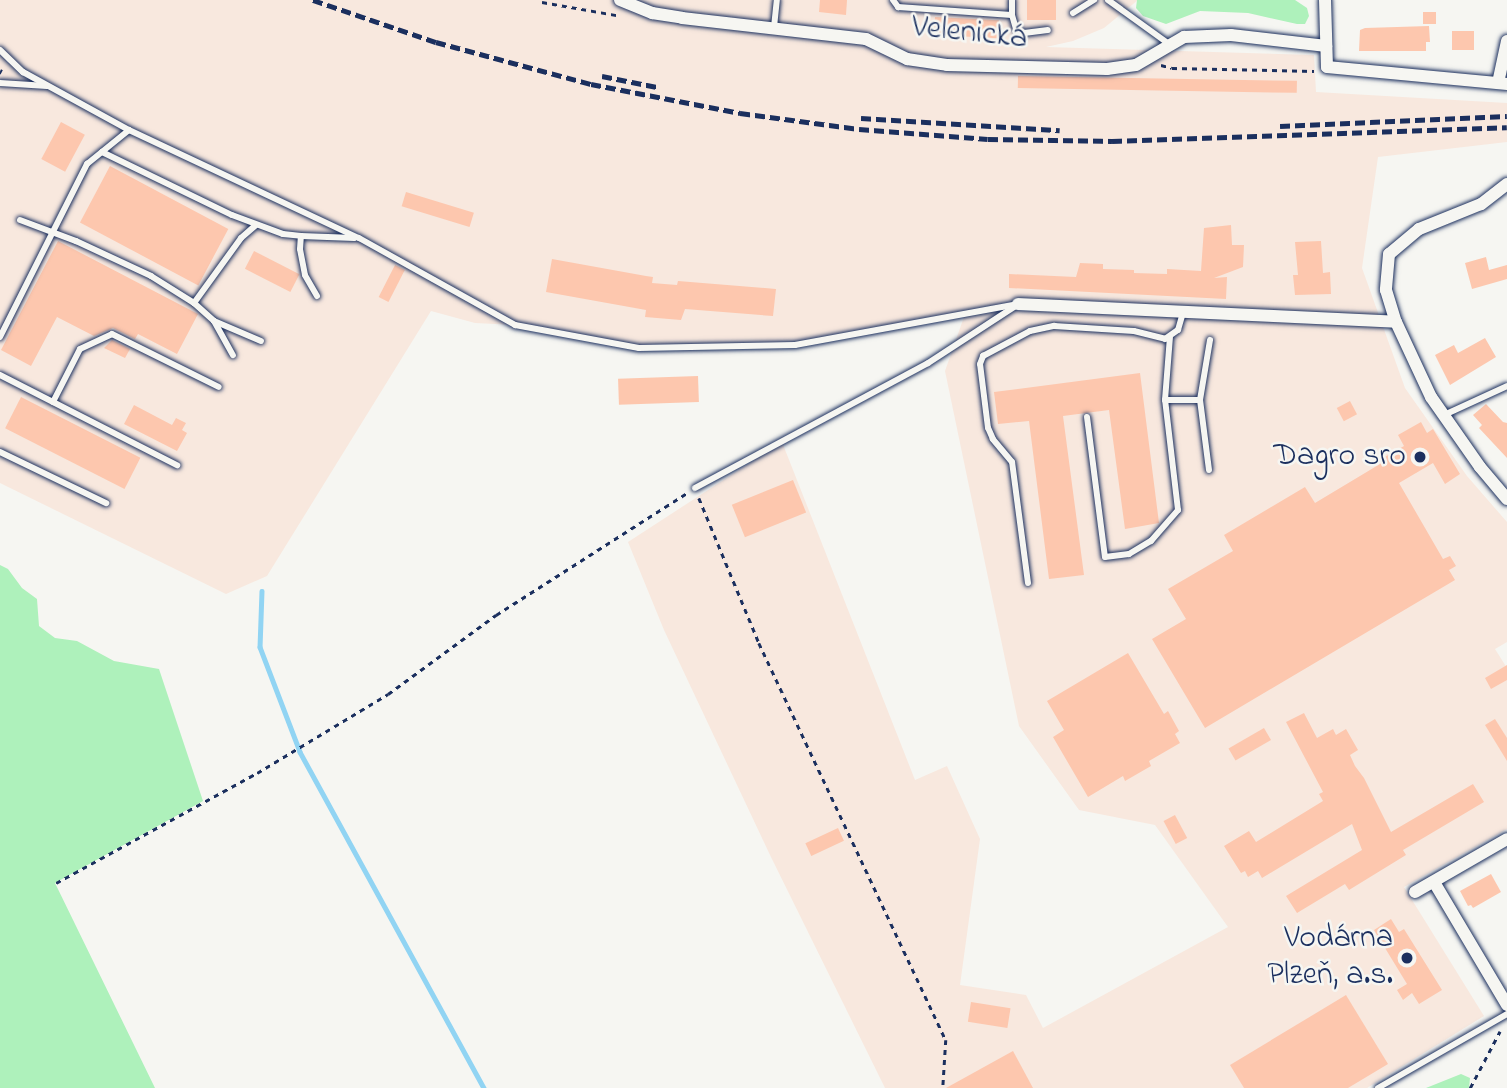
<!DOCTYPE html>
<meta charset="utf-8">
<style>
body{margin:0}
#map{position:relative;width:1507px;height:1088px;overflow:hidden;background:#f6f6f2;font-family:"Indie Flower",sans-serif}
div>[style]{position:absolute}
.built>*{inset:0;background:#f8e8de}
.green>*{inset:0;background:#aef1bb}
.stream>*{height:4.5px;margin:-2.25px;padding:0 2.25px;transform-origin:2.25px;border-radius:2.25px;background:#91d4f3}
.building>*{inset:0;background:#fdc7ae;transform-origin:0 0}
.path>*{height:2.5px;margin-top:-1.25px;transform-origin:0;background:repeating-linear-gradient(90deg,#1b2f5e 0 5px,transparent 0 10px)}
.roads{filter:drop-shadow(0 0 2px #1b2f5e) drop-shadow(0 0 2px #1b2f5e)}
.service>*{height:6px;margin:-3px;padding:0 3px;transform-origin:3px;border-radius:3px;background:#f6f6f2}
.minor>*{height:12px;margin:-6px;padding:0 6px;transform-origin:6px;border-radius:6px;background:#f6f6f2}
.rail>*{height:4.5px;margin-top:-2.25px;transform-origin:0;background:repeating-linear-gradient(90deg,#1b2f5e 0 10px,transparent 0 15px)}
.dots>*{width:19px;height:19px;translate:-50% -50%;box-sizing:border-box;border:4px solid #f6f6f2;border-radius:50%}
span{translate:-50% -50%;white-space:nowrap;text-align:center;line-height:1.15;-webkit-text-stroke:5px #f6f6f2;paint-order:stroke}
.street-label{font-size:32px;color:#1b2f5e}
.poi-label{font-size:32px;color:#1b2f5e}
.right{translate:-100% -50%;text-align:right}
</style>
<div id="map">
<div class="built">
<div style="clip-path:polygon(0 0,1138px 0,1104px 28px,1073px 41px,1046px 47px,1314px 55px,1316px 92px,1507px 103px,1507px 142px,1378px 157px,1362px 268px,1405px 388px,1467px 476px,1507px 522px,1507px 642px,1495px 649px,1507px 668px,1507px 829px,1404px 887px,1484px 1016px,1367px 1088px,885px 1088px,770px 855px,664px 630px,628px 542px,782px 442px,915px 780px,947px 766px,980px 839px,960px 985px,1026px 995px,1043px 1028px,1228px 927px,1155px 825px,1079px 810px,1019px 726px,945px 371px,965px 314px,795px 345px,639px 348px,515px 325px,475px 323px,431px 311px,267px 576px,226px 594px,0 483px)"></div>
</div>
<div class="green">
<div style="clip-path:polygon(1137px 0,1295px 0,1307px 8px,1309px 16px,1305px 24px,1297px 24px,1248px 13px,1200px 11px,1166px 24px,1143px 16px,1136px 8px)"></div>
<div style="clip-path:polygon(0 565px,8px 569px,22px 588px,37px 599px,39px 626px,55px 638px,77px 641px,114px 661px,159px 669px,203px 801px,55px 883px,155px 1088px,0 1088px)"></div>
<div style="clip-path:polygon(1461px 1074px,1470px 1078px,1469px 1088px,1426px 1088px)"></div>
</div>
<div class="stream">
<div style="left:262px;top:591px;width:56px;rotate:92deg"></div>
<div style="left:260px;top:647px;width:112px;rotate:69.1deg"></div>
<div style="left:300px;top:752px;width:383px;rotate:61.3deg"></div>
</div>
<div class="building">
<div style="clip-path:polygon(820px 0,847px 0,846px 15px,819px 12px)"></div>
<div style="left:1027px;top:0;width:29px;height:20px"></div>
<div style="left:1436px;top:12px;width:12px;height:13px;rotate:90deg"></div>
<div style="left:935px;top:17px;width:64px;height:18px;rotate:3deg"></div>
<div style="clip-path:polygon(1429px 26px,1430px 42px,1426px 42px,1426px 51px,1359px 51px,1360px 30px,1365px 28px)"></div>
<div style="left:1452px;top:31px;width:22px;height:19px"></div>
<div style="left:1018px;top:76px;width:279px;height:12px;rotate:1deg"></div>
<div style="left:61px;top:122px;width:27px;height:42px;rotate:28deg"></div>
<div style="left:110px;top:166px;width:134px;height:64px;rotate:28deg"></div>
<div style="left:406px;top:192px;width:71px;height:15px;rotate:17deg"></div>
<div style="clip-path:polygon(1231px 225px,1232px 245px,1244px 245px,1243px 267px,1214px 278px,1227px 277px,1226px 299px,1009px 288px,1009px 274px,1076px 277px,1080px 263px,1103px 264px,1103px 269px,1134px 270px,1134px 273px,1167px 274px,1167px 269px,1201px 271px,1204px 228px)"></div>
<div style="clip-path:polygon(58px 241px,198px 314px,177px 354px,138px 334px,135px 339px,113px 328px,94px 336px,57px 317px,31px 366px,1px 350px)"></div>
<div style="clip-path:polygon(1321px 241px,1323px 273px,1330px 272px,1331px 294px,1295px 295px,1293px 275px,1298px 275px,1295px 242px)"></div>
<div style="left:254px;top:251px;width:51px;height:20px;rotate:27deg"></div>
<div style="clip-path:polygon(1486px 257px,1489px 270px,1507px 265px,1507px 279px,1472px 289px,1465px 263px)"></div>
<div style="clip-path:polygon(552px 259px,646px 276px,653px 277px,652px 283px,677px 285px,678px 281px,776px 289px,773px 316px,685px 309px,681px 320px,645px 317px,646px 310px,546px 292px)"></div>
<div style="left:395px;top:265px;width:11px;height:36px;rotate:27deg"></div>
<div style="clip-path:polygon(1485px 338px,1496px 357px,1450px 385px,1435px 355px,1454px 345px,1458px 353px)"></div>
<div style="clip-path:polygon(112px 340px,130px 349px,125px 358px,104px 348px)"></div>
<div style="clip-path:polygon(1140px 373px,1159px 523px,1125px 529px,1109px 410px,1063px 416px,1084px 575px,1049px 579px,1029px 421px,998px 424px,994px 392px)"></div>
<div style="left:698px;top:376px;width:26px;height:80px;rotate:88deg"></div>
<div style="left:21px;top:397px;width:134px;height:35px;rotate:27deg"></div>
<div style="left:1350px;top:401px;width:15px;height:15px;rotate:62deg"></div>
<div style="clip-path:polygon(1486px 404px,1503px 422px,1507px 423px,1507px 458px,1479px 428px,1482px 425px,1473px 415px)"></div>
<div style="clip-path:polygon(134px 405px,172px 425px,176px 418px,186px 423px,182px 430px,187px 433px,177px 451px,124px 424px)"></div>
<div style="clip-path:polygon(1421px 422px,1427px 433px,1433px 429px,1460px 474px,1445px 484px,1433px 463px,1399px 483px,1443px 559px,1450px 556px,1456px 566px,1449px 570px,1455px 580px,1205px 728px,1152px 639px,1186px 619px,1168px 589px,1233px 551px,1224px 535px,1305px 487px,1315px 503px,1385px 461px,1383px 458px,1404px 446px,1398px 435px)"></div>
<div style="left:793px;top:480px;width:35px;height:66px;rotate:68deg"></div>
<div style="clip-path:polygon(1128px 653px,1164px 714px,1168px 711px,1179px 731px,1175px 734px,1180px 743px,1149px 761px,1151px 766px,1125px 781px,1123px 776px,1088px 797px,1053px 737px,1064px 730px,1047px 701px)"></div>
<div style="clip-path:polygon(1507px 665px,1507px 680px,1491px 689px,1485px 678px)"></div>
<div style="clip-path:polygon(1304px 713px,1317px 738px,1333px 729px,1336px 735px,1346px 729px,1358px 750px,1350px 755px,1355px 766px,1364px 778px,1391px 832px,1473px 784px,1484px 802px,1403px 850px,1406px 855px,1349px 890px,1345px 884px,1297px 913px,1286px 896px,1362px 850px,1352px 824px,1262px 878px,1258px 871px,1248px 877px,1245px 871px,1241px 873px,1224px 846px,1249px 831px,1256px 842px,1323px 801px,1319px 794px,1323px 792px,1286px 722px)"></div>
<div style="clip-path:polygon(1495px 719px,1507px 738px,1507px 761px,1485px 725px)"></div>
<div style="left:1264px;top:728px;width:14px;height:41px;rotate:60deg"></div>
<div style="left:1175px;top:815px;width:26px;height:13px;rotate:62deg"></div>
<div style="left:838px;top:828px;width:14px;height:36px;rotate:65deg"></div>
<div style="clip-path:polygon(1491px 874px,1501px 892px,1473px 908px,1471px 905px,1468px 906px,1460px 891px)"></div>
<div style="clip-path:polygon(1391px 919px,1399px 932px,1404px 929px,1442px 990px,1419px 1004px,1412px 993px,1403px 1000px,1397px 990px,1407px 984px,1374px 930px)"></div>
<div style="clip-path:polygon(1346px 995px,1388px 1064px,1348px 1088px,1244px 1088px,1230px 1065px)"></div>
<div style="left:971px;top:1002px;width:40px;height:20px;rotate:9deg"></div>
<div style="clip-path:polygon(1013px 1051px,1033px 1088px,946px 1088px)"></div>
</div>
<div class="path">
<div style="left:542px;top:2px;width:80px;rotate:10deg"></div>
<div style="left:1161px;top:65px;width:11px;rotate:15deg"></div>
<div style="left:1172px;top:68px;width:142px;rotate:1.2deg"></div>
<div style="left:699px;top:498px;width:157px;rotate:67.5deg"></div>
<div style="left:759px;top:643px;width:439px;rotate:64.8deg"></div>
<div style="left:946px;top:1040px;width:48px;rotate:93.6deg"></div>
<div style="left:56px;top:883px;width:229px;rotate:-28.7deg"></div>
<div style="left:257px;top:773px;width:153px;rotate:-31.1deg"></div>
<div style="left:388px;top:694px;width:134px;rotate:-36.2deg"></div>
<div style="left:496px;top:615px;width:227px;rotate:-32.6deg"></div>
<div style="left:1470px;top:1088px;width:64px;rotate:-62.2deg"></div>
</div>
<div class="roads">
<div class="service">
<div style="left:893px;top:0;width:9px;rotate:54deg"></div>
<div style="left:898px;top:7px;width:114px;rotate:4deg"></div>
<div style="left:1012px;top:15px;width:15px;rotate:-90deg"></div>
<div style="left:1108px;top:0;width:75px;rotate:35.8deg"></div>
<div style="left:1073px;top:13px;width:25px;rotate:-32deg"></div>
<div style="left:1012px;top:15px;width:15px;rotate:74deg"></div>
<div style="left:1016px;top:29px;width:9px;rotate:27deg"></div>
<div style="left:1024px;top:33px;width:24px;rotate:-7deg"></div>
<div style="left:774px;top:27px;width:27px;rotate:-84deg"></div>
<div style="left:0;top:50px;width:32px;rotate:44deg"></div>
<div style="left:23px;top:72px;width:121px;rotate:28.7deg"></div>
<div style="left:129px;top:130px;width:254px;rotate:25.2deg"></div>
<div style="left:359px;top:238px;width:179px;rotate:29.1deg"></div>
<div style="left:515px;top:325px;width:126px;rotate:10.5deg"></div>
<div style="left:639px;top:348px;width:156px;rotate:-1.1deg"></div>
<div style="left:795px;top:345px;width:227px;rotate:-10.4deg"></div>
<div style="left:0;top:83px;width:47px;rotate:3.7deg"></div>
<div style="left:102px;top:152px;width:144px;rotate:25.9deg"></div>
<div style="left:232px;top:215px;width:54px;rotate:20.4deg"></div>
<div style="left:283px;top:234px;width:18px;rotate:6deg"></div>
<div style="left:20px;top:220px;width:60px;rotate:20.6deg"></div>
<div style="left:76px;top:241px;width:83px;rotate:25deg"></div>
<div style="left:151px;top:276px;width:51px;rotate:32.1deg"></div>
<div style="left:194px;top:303px;width:27px;rotate:42deg"></div>
<div style="left:214px;top:321px;width:39px;rotate:61deg"></div>
<div style="left:317px;top:296px;width:24px;rotate:-120deg"></div>
<div style="left:305px;top:275px;width:26px;rotate:-101deg"></div>
<div style="left:300px;top:249px;width:13px;rotate:-86deg"></div>
<div style="left:301px;top:236px;width:53px;rotate:2.2deg"></div>
<div style="left:194px;top:303px;width:80px;rotate:-54.1deg"></div>
<div style="left:241px;top:238px;width:20px;rotate:-41deg"></div>
<div style="left:214px;top:321px;width:51px;rotate:23.1deg"></div>
<div style="left:0;top:337px;width:194px;rotate:-63.3deg"></div>
<div style="left:87px;top:164px;width:54px;rotate:-39deg"></div>
<div style="left:0;top:375px;width:199px;rotate:27deg"></div>
<div style="left:1165px;top:400px;width:35px"></div>
<div style="left:53px;top:402px;width:59px;rotate:-63deg"></div>
<div style="left:80px;top:349px;width:35px;rotate:-25deg"></div>
<div style="left:112px;top:334px;width:119px;rotate:26.4deg"></div>
<div style="left:1444px;top:415px;width:69px;rotate:-24.7deg"></div>
<div style="left:1087px;top:417px;width:141px;rotate:82.7deg"></div>
<div style="left:1105px;top:557px;width:24px;rotate:-7deg"></div>
<div style="left:1129px;top:554px;width:26px;rotate:-31deg"></div>
<div style="left:1151px;top:541px;width:41px;rotate:-48.9deg"></div>
<div style="left:1178px;top:510px;width:111px;rotate:-96.7deg"></div>
<div style="left:1165px;top:400px;width:63px;rotate:-85.5deg"></div>
<div style="left:0;top:452px;width:118px;rotate:25.7deg"></div>
<div style="left:1209px;top:470px;width:71px;rotate:-97.3deg"></div>
<div style="left:1200px;top:400px;width:61px;rotate:-80.5deg"></div>
<div style="left:695px;top:488px;width:264px;rotate:-28.2deg"></div>
<div style="left:928px;top:363px;width:103px;rotate:-33.1deg"></div>
<div style="left:1028px;top:583px;width:122px;rotate:-97.5deg"></div>
<div style="left:1012px;top:462px;width:30px;rotate:-130deg"></div>
<div style="left:993px;top:439px;width:12px;rotate:-114deg"></div>
<div style="left:988px;top:428px;width:64px;rotate:-97.1deg"></div>
<div style="left:980px;top:364px;width:9px;rotate:-69deg"></div>
<div style="left:983px;top:356px;width:53px;rotate:-28deg"></div>
<div style="left:1030px;top:331px;width:25px;rotate:-12deg"></div>
<div style="left:1054px;top:326px;width:80px;rotate:3.6deg"></div>
<div style="left:1134px;top:331px;width:32px;rotate:14deg"></div>
<div style="left:1165px;top:339px;width:16px;rotate:-35deg"></div>
<div style="left:1178px;top:330px;width:18px;rotate:-74deg"></div>
<div style="left:1378px;top:1088px;width:149px;rotate:-29.8deg"></div>
</div>
<div class="minor">
<div style="left:620px;top:0;width:35px;rotate:22deg"></div>
<div style="left:652px;top:13px;width:30px;rotate:9deg"></div>
<div style="left:682px;top:18px;width:185px;rotate:6.5deg"></div>
<div style="left:866px;top:39px;width:46px;rotate:26deg"></div>
<div style="left:907px;top:59px;width:40px;rotate:8.5deg"></div>
<div style="left:947px;top:65px;width:160px;rotate:1.4deg"></div>
<div style="left:1107px;top:69px;width:29px;rotate:-8deg"></div>
<div style="left:1136px;top:65px;width:56px;rotate:-30.3deg"></div>
<div style="left:1184px;top:37px;width:47px;rotate:-2.4deg"></div>
<div style="left:1231px;top:35px;width:96px;rotate:6.6deg"></div>
<div style="left:1325px;top:0;width:67px;rotate:88.3deg"></div>
<div style="left:1327px;top:67px;width:181px;rotate:5.4deg"></div>
<div style="left:1498px;top:83px;width:43px;rotate:-77.9deg"></div>
<div style="left:1507px;top:184px;width:33px;rotate:142deg"></div>
<div style="left:1481px;top:204px;width:67px;rotate:158deg"></div>
<div style="left:1419px;top:229px;width:39px;rotate:140deg"></div>
<div style="left:1389px;top:254px;width:36px;rotate:95deg"></div>
<div style="left:1386px;top:290px;width:34px;rotate:73deg"></div>
<div style="left:1396px;top:322px;width:83px;rotate:65deg"></div>
<div style="left:1431px;top:397px;width:85px;rotate:55deg"></div>
<div style="left:1480px;top:467px;width:42px;rotate:49.8deg"></div>
<div style="left:1018px;top:304px;width:378px;rotate:2.7deg"></div>
<div style="left:1434px;top:882px;width:143px;rotate:59.3deg"></div>
<div style="left:1415px;top:892px;width:106px;rotate:-29.9deg"></div>
</div>
</div>
<div class="rail">
<div style="left:313px;top:0;width:130px;rotate:18.9deg"></div>
<div style="left:436px;top:42px;width:161px;rotate:15.2deg"></div>
<div style="left:591px;top:84px;width:152px;rotate:11deg"></div>
<div style="left:740px;top:113px;width:120px;rotate:7.7deg"></div>
<div style="left:859px;top:129px;width:129px;rotate:4.4deg"></div>
<div style="left:988px;top:139px;width:124px;rotate:0.9deg"></div>
<div style="left:1112px;top:141px;width:395px;rotate:-2deg"></div>
<div style="left:0;top:71px;width:2px;rotate:27deg"></div>
<div style="left:602px;top:76px;width:56px;rotate:11.3deg"></div>
<div style="left:861px;top:118px;width:199px;rotate:3.5deg"></div>
<div style="left:1280px;top:126px;width:227px;rotate:-2.5deg"></div>
</div>
<div class="dots">
<div style="left:1420px;top:457px;background:#1b2f5e"></div>
<div style="left:1407px;top:958px;background:#1b2f5e"></div>
</div>
<div class="street-label">
<span style="left:969px;top:34px;rotate:6deg">Velenická</span>
</div>
<div class="poi-label">
<span class="right" style="left:1406px;top:457px">Dagro sro</span>
<span class="right" style="left:1393px;top:958px">Vodárna<br>Plzeň, a.s.</span>
</div>
</div>
